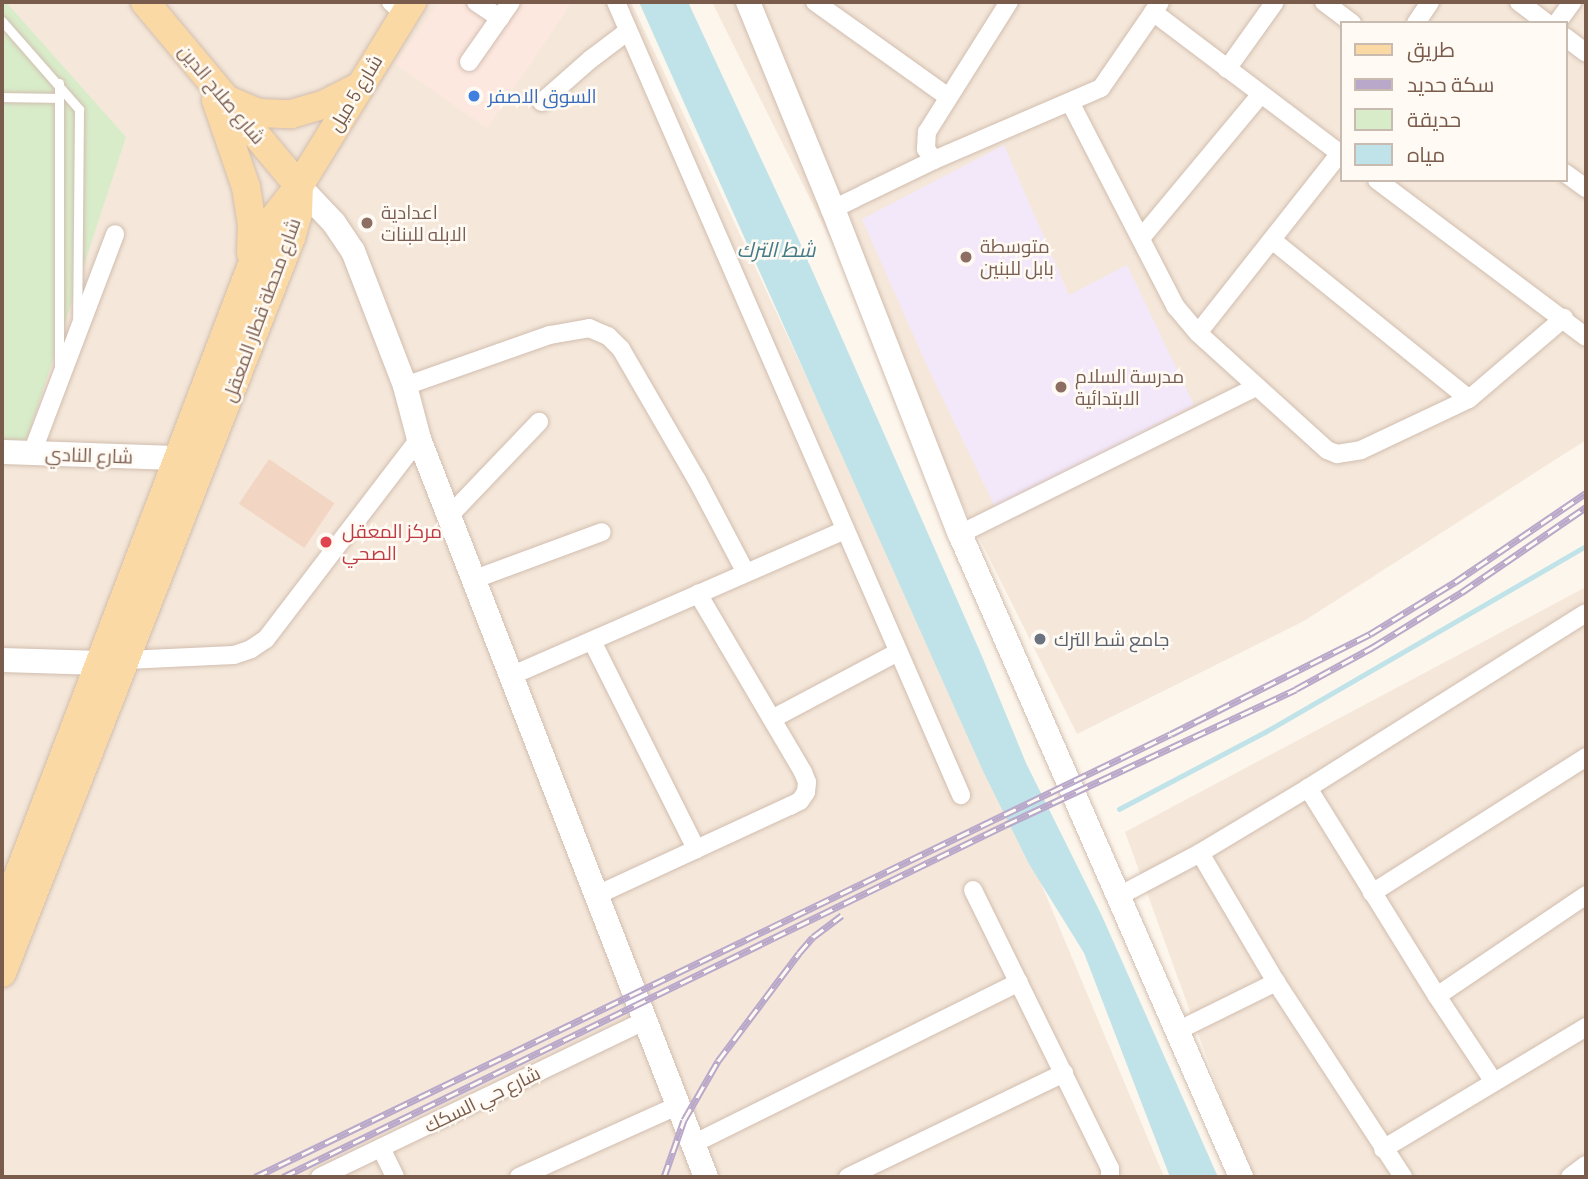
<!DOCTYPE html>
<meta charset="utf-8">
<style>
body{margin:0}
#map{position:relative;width:1588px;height:1179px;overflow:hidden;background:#fdf6ec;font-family:Barlow,Cairo,sans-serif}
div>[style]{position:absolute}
.residential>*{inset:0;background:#f5e8da}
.commercial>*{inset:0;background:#fde8e0}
.education>*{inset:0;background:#f3e8fa}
.green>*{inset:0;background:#d8ecc9}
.water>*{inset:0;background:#bfe3e8}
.stream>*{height:4.5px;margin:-2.25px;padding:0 2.25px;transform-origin:2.25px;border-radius:2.25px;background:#bfe3e8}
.building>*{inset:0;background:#f3d5c3;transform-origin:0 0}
.roads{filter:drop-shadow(0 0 2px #d1beb0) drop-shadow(0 0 2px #d1beb0)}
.lane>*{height:9px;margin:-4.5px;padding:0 4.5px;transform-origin:4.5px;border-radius:4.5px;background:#fff}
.street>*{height:18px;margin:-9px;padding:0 9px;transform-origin:9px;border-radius:9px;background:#fff}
.secondary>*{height:24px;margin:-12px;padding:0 12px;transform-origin:12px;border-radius:12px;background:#fff}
.primary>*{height:28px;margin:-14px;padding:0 14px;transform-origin:14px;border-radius:14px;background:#fbd9a5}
.rail>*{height:7px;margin-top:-3.5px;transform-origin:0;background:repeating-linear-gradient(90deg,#fffaf3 0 13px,#b9a8c9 0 26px);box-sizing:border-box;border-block:2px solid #b9a8c9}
.dots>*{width:19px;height:19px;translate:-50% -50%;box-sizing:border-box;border:4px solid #fffaf3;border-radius:50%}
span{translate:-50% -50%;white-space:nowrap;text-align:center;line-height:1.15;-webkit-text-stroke:5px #fffaf3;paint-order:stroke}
.street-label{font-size:19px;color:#7a5c4d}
.shop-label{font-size:19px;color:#366cbe}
.left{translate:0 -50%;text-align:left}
.education-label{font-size:19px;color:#785e54}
.health-label{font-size:19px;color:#be3a42}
.worship-label{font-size:19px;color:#5b616d}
.water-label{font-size:21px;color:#437c86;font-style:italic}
.frame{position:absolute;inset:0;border:4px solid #7a5c4d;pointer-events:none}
.legend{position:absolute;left:1340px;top:21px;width:228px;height:161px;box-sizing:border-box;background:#fffaf3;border:2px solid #cabbb1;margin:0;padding:9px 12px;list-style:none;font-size:21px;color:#7a5c4d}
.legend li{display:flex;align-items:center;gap:14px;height:35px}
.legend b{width:35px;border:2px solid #cabbb1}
</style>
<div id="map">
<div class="residential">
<div style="clip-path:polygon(2px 2px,631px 2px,1016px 824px,1164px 1177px,2px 1177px)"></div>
<div style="clip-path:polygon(evenodd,712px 2px,1586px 2px,1586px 440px,1304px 621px,1077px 734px,712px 2px,1341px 23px,1565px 23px,1565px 180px,1341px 180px,1341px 23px)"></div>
<div style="clip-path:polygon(1586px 587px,1586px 1177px,1250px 1177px,1125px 832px)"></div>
</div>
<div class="commercial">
<div style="clip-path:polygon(439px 2px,572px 2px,487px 128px,395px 64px)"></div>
</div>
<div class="education">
<div style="clip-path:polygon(1004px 145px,1069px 295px,1127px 265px,1194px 405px,996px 509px,928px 368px,862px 219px)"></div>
</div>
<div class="green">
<div style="clip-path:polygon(2px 2px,6px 2px,126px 137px,26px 442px,2px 442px)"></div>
</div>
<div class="water">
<div style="clip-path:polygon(639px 2px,688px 2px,797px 236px,981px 654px,1026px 763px,1101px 914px,1218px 1177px,1170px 1177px,1084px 953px,1029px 864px,983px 771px)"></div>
</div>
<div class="stream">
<div style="left:1119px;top:809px;width:165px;rotate:-27.8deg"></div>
<div style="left:1265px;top:732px;width:371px;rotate:-30.1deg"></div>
</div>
<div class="building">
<div style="left:269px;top:459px;width:79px;height:54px;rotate:34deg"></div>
</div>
<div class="roads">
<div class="lane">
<div style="left:2px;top:21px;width:117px;rotate:48.8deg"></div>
<div style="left:79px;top:109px;width:210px;rotate:90.5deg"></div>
<div style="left:59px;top:83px;width:284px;rotate:90deg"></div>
<div style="left:2px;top:97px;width:57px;rotate:1deg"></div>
</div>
<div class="street">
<div style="left:391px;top:2px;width:18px;rotate:43deg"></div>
<div style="left:476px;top:2px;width:29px;rotate:34deg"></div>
<div style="left:616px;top:2px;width:865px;rotate:66.49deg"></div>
<div style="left:815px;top:2px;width:162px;rotate:35.5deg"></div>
<div style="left:1324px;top:2px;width:35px;rotate:37deg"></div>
<div style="left:1519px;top:2px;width:35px;rotate:37deg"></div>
<div style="left:1153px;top:12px;width:236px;rotate:37.1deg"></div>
<div style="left:1416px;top:23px;width:25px;rotate:-56deg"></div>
<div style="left:1557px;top:23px;width:26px;rotate:-54deg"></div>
<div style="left:1565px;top:37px;width:26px;rotate:37deg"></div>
<div style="left:469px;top:62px;width:73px;rotate:-55deg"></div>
<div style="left:1227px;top:69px;width:82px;rotate:-54.4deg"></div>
<div style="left:542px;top:102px;width:65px;rotate:-41.3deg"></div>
<div style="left:591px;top:59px;width:46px;rotate:-37.1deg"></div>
<div style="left:1070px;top:102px;width:231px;rotate:62.7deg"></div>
<div style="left:1176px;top:307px;width:34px;rotate:50deg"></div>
<div style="left:1198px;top:333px;width:174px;rotate:42.2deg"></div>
<div style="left:1327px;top:450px;width:11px;rotate:22deg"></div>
<div style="left:1337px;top:454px;width:24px;rotate:-9deg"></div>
<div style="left:1361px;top:450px;width:119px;rotate:-25.3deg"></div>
<div style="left:1469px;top:399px;width:125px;rotate:-40.5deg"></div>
<div style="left:934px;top:160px;width:14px;rotate:-126deg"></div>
<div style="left:926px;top:149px;width:17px;rotate:-87deg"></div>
<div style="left:927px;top:132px;width:154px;rotate:-57.8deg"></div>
<div style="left:1565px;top:173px;width:26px;rotate:36deg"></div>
<div style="left:1377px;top:180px;width:261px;rotate:36.9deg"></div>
<div style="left:833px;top:209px;width:112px;rotate:-25.9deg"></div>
<div style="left:934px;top:160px;width:182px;rotate:-23.3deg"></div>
<div style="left:1101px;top:88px;width:104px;rotate:-55.5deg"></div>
<div style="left:1141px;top:238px;width:186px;rotate:-50.2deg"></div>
<div style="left:1272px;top:240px;width:253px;rotate:38.9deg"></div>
<div style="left:1198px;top:333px;width:229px;rotate:-51.7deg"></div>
<div style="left:405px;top:386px;width:154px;rotate:-19.4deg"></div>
<div style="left:550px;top:335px;width:40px;rotate:-10deg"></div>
<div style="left:589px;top:328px;width:21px;rotate:23deg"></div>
<div style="left:608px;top:336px;width:18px;rotate:45deg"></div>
<div style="left:621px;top:349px;width:151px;rotate:59.9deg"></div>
<div style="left:697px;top:480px;width:103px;rotate:62.2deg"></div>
<div style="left:32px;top:453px;width:234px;rotate:-69.2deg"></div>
<div style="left:450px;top:515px;width:129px;rotate:-46.3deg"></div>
<div style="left:960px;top:534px;width:330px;rotate:-26.4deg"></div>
<div style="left:475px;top:579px;width:135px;rotate:-20.3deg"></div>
<div style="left:592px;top:641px;width:233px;rotate:63.4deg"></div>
<div style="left:126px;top:660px;width:108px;rotate:-2.7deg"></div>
<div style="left:234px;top:655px;width:18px;rotate:-19deg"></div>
<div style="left:251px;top:649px;width:18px;rotate:-34deg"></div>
<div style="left:266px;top:639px;width:252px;rotate:-52.6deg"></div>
<div style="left:513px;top:675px;width:362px;rotate:-23.6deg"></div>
<div style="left:772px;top:719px;width:143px;rotate:-28deg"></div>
<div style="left:1308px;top:788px;width:245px;rotate:58.2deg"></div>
<div style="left:1437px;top:996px;width:103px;rotate:56.5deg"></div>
<div style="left:1200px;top:853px;width:150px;rotate:59.5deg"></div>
<div style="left:1276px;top:982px;width:233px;rotate:56.9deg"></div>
<div style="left:973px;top:890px;width:310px;rotate:63.8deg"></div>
<div style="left:1110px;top:1168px;width:9px;rotate:90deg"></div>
<div style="left:1372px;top:893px;width:254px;rotate:-32.4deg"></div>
<div style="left:597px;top:895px;width:213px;rotate:-24.8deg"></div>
<div style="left:790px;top:806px;width:11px;rotate:-27deg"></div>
<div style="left:800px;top:801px;width:11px;rotate:-56deg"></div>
<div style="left:806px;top:792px;width:10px;rotate:-84deg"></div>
<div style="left:807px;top:782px;width:11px;rotate:-112deg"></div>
<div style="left:803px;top:772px;width:207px;rotate:-120.5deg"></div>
<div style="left:1117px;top:897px;width:94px;rotate:-27.9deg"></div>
<div style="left:1200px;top:853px;width:126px;rotate:-31deg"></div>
<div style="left:1308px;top:788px;width:328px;rotate:-32.2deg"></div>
<div style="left:1437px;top:996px;width:180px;rotate:-34.1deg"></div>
<div style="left:1175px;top:1032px;width:113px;rotate:-26.3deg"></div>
<div style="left:693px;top:1144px;width:364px;rotate:-26.4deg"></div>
<div style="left:381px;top:1148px;width:32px;rotate:64deg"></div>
<div style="left:1383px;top:1149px;width:237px;rotate:-31deg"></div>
<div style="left:320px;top:1177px;width:360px;rotate:-25.7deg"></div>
<div style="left:519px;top:1177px;width:173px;rotate:-24.2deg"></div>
<div style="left:848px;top:1177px;width:240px;rotate:-25.7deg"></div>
<div style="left:1570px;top:1177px;width:20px;rotate:-37deg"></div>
</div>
<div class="secondary">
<div style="left:748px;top:2px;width:224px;rotate:67.7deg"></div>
<div style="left:833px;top:209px;width:349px;rotate:68.7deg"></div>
<div style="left:960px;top:534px;width:702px;rotate:66.39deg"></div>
<div style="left:299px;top:186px;width:51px;rotate:46.6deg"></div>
<div style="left:334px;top:223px;width:34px;rotate:56deg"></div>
<div style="left:353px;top:251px;width:145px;rotate:68.9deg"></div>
<div style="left:405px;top:386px;width:55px;rotate:75.2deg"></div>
<div style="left:419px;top:439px;width:792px;rotate:68.75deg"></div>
<div style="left:2px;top:452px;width:175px;rotate:2deg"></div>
<div style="left:2px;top:660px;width:99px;rotate:1.7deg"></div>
</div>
<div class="primary">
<div style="left:145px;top:2px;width:240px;rotate:50.1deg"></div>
<div style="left:216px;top:100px;width:92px;rotate:71deg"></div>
<div style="left:246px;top:187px;width:37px;rotate:81deg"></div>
<div style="left:252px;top:224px;width:29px;rotate:92deg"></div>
<div style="left:230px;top:101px;width:30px;rotate:23deg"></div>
<div style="left:258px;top:113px;width:33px;rotate:2deg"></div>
<div style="left:291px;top:114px;width:33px;rotate:-16deg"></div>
<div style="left:323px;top:105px;width:37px;rotate:-27deg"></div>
<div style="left:2px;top:918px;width:739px;rotate:-69.06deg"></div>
<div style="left:266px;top:228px;width:53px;rotate:-51.8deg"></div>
<div style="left:299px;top:186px;width:216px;rotate:-58.4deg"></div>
<div style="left:2px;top:973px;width:790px;rotate:-68.54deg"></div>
<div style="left:291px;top:238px;width:26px;rotate:-74deg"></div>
<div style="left:298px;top:213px;width:27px;rotate:-88deg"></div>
</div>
</div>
<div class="rail">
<div style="left:255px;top:1177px;width:1017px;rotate:-25.81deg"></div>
<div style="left:1171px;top:734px;width:223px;rotate:-26.7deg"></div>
<div style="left:1370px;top:634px;width:100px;rotate:-31.5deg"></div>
<div style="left:1455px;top:582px;width:158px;rotate:-34.2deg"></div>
<div style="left:283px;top:1177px;width:803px;rotate:-25.99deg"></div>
<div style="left:1005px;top:825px;width:321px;rotate:-25deg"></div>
<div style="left:1296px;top:689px;width:88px;rotate:-28.6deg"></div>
<div style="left:1373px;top:647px;width:105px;rotate:-31.7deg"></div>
<div style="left:1462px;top:592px;width:150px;rotate:-34.4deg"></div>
<div style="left:664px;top:1177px;width:60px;rotate:-70.7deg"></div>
<div style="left:684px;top:1120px;width:68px;rotate:-60deg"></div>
<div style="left:718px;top:1061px;width:135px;rotate:-53.1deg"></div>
<div style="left:799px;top:953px;width:21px;rotate:-49deg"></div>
<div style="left:813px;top:937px;width:36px;rotate:-37deg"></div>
</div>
<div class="dots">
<div style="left:474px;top:96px;background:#3f7fe0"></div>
<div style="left:367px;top:223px;background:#8d6e63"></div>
<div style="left:966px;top:257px;background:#8d6e63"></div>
<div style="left:1061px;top:387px;background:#8d6e63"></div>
<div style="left:326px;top:542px;background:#e0444e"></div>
<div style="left:1040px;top:639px;background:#6b7280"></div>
</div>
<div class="street-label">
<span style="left:355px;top:93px;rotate:-59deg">شارع 5 ميل</span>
<span style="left:222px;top:94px;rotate:50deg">شارع صلاح الدين</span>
<span style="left:261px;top:310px;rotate:-70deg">شارع محطة قطار المعقل</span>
<span style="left:89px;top:455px;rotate:2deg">شارع النادي</span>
<span style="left:482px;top:1099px;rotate:-26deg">شارع حي السكك</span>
</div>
<div class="shop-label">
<span class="left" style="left:488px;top:96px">السوق الاصفر</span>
</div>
<div class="education-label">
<span class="left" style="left:381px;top:223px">اعدادية<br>الابله للبنات</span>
<span class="left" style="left:980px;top:257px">متوسطة<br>بابل للبنين</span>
<span class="left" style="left:1075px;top:387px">مدرسة السلام<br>الابتدائية</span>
</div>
<div class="health-label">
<span class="left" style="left:342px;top:542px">مركز المعقل<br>الصحي</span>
</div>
<div class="worship-label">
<span class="left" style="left:1054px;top:639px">جامع شط الترك</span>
</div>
<div class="water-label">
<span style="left:776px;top:249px">شط الترك</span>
</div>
<div class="frame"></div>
<ul class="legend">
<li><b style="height:9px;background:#fbd9a5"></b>طريق</li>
<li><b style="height:9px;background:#b9a8c9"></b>سكة حديد</li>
<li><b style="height:19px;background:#d8ecc9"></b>حديقة</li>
<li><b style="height:19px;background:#bfe3e8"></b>مياه</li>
</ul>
</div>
